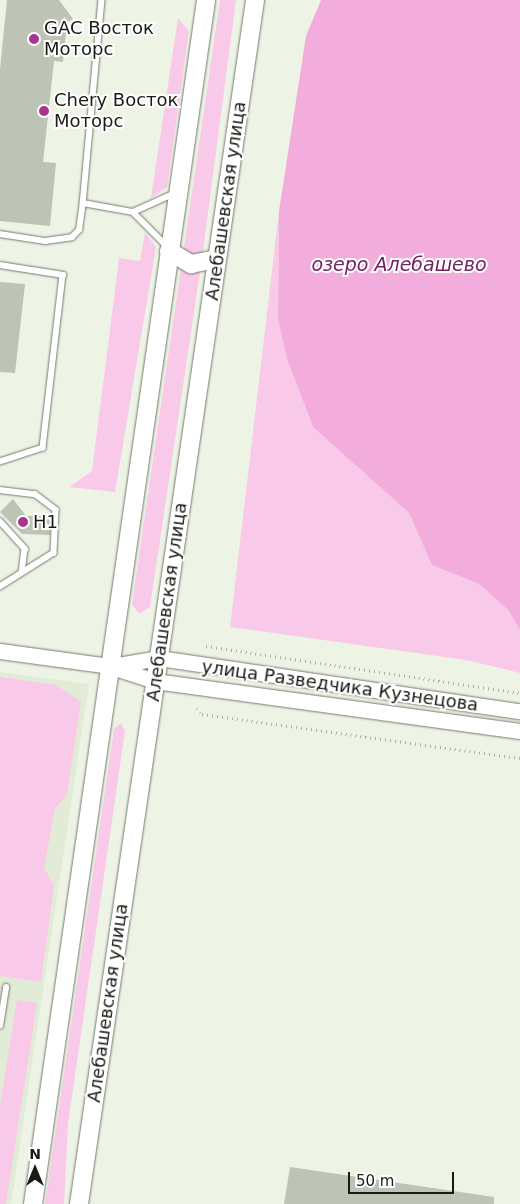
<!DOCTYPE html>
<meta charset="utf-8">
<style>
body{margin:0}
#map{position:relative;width:520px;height:1204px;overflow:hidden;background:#edf4e5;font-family:"DejaVu Sans",sans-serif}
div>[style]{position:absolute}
.built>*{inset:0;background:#e1ebd5}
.green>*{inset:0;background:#f9c9e9}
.water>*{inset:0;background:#f2addc}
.building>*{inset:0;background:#bdc3b5}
.path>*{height:2.5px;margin-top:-1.25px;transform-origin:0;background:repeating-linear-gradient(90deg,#a9afa3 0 1px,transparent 0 5px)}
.roads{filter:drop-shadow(0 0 1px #747b6d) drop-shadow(0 0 1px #747b6d)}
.lane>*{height:5.5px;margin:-2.75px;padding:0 2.75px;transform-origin:2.75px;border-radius:2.75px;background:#fff}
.secondary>*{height:15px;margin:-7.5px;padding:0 7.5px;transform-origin:7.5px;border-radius:7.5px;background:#fff}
.primary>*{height:18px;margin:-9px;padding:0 9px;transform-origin:9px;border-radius:9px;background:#fff}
.dots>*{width:14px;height:14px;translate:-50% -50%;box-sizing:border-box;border:2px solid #fff;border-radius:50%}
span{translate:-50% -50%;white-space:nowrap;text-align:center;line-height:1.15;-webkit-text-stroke:4px #fff;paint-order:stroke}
.poi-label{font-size:18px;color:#191c16}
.left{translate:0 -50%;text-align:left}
.street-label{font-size:18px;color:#191c16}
.water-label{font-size:19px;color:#732460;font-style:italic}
.north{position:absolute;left:10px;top:1144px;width:50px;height:50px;-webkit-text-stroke:4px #fff;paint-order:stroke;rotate:0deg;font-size:14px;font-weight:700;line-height:20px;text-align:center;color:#191c16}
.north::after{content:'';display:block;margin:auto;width:18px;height:22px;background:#191c16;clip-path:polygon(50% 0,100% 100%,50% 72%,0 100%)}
.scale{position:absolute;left:348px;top:1172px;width:106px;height:22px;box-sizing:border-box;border:2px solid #191c16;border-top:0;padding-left:6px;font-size:15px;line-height:18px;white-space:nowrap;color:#191c16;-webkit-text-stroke:4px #fff;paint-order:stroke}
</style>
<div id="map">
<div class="built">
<div style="clip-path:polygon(0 672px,89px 684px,11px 1204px,0 1204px)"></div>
</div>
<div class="green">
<div style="clip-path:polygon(220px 0,236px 0,202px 259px,150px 607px,139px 614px,132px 604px)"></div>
<div style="clip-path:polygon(178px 18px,189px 31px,167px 187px,151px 198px)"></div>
<div style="clip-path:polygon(279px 211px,278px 320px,287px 359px,313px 427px,409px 513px,432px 565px,479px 584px,508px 610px,520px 630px,520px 673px,466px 660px,230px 627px)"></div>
<div style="clip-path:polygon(145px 233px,156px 247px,115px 492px,69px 487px,92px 471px,119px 258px,140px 261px)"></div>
<div style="clip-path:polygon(0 677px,56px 685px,81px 702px,67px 794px,55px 809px,44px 868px,54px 885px,41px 982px,0 976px)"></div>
<div style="clip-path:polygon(121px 723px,125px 731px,68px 1124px,64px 1204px,45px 1204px,114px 729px)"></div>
<div style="clip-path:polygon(17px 1000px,37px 1003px,6px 1204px,0 1204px,0 1105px)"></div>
</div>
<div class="water">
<div style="clip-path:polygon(321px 0,520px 0,520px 630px,508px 610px,479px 584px,432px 565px,409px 513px,313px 427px,287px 359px,278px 320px,279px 211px,306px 36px)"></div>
</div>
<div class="building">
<div style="clip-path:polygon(7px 0,59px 0,73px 19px,67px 22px,63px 62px,54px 61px,43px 162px,56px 163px,50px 226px,0 221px,0 69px)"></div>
<div style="clip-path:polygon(0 282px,25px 284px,15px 373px,0 372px)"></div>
<div style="clip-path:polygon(13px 499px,26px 516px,51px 516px,50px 535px,22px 534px,0 512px)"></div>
<div style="clip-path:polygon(290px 1167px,494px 1197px,494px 1204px,284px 1204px)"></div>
</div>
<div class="path">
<div style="left:206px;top:646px;width:317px;rotate:8.5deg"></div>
<div style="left:197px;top:708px;width:8px;rotate:50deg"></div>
<div style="left:202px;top:714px;width:321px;rotate:7.9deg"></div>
</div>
<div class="roads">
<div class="lane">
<div style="left:102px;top:0;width:204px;rotate:95.3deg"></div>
<div style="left:83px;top:203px;width:51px;rotate:10.2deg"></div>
<div style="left:133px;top:212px;width:47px;rotate:45deg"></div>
<div style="left:133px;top:212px;width:44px;rotate:-24.2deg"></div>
<div style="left:0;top:234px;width:46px;rotate:8.8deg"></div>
<div style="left:45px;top:241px;width:27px;rotate:-8deg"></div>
<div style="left:72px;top:237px;width:10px;rotate:-45deg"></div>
<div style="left:79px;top:230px;width:27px;rotate:-82deg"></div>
<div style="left:0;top:265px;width:64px;rotate:9deg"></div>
<div style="left:63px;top:275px;width:174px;rotate:96.6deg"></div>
<div style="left:43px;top:448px;width:45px;rotate:162deg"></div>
<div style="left:0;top:490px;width:35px;rotate:7deg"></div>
<div style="left:35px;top:494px;width:26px;rotate:37deg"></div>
<div style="left:56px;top:510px;width:43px;rotate:92.7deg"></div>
<div style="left:54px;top:553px;width:64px;rotate:147.8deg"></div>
<div style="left:0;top:521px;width:38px;rotate:48deg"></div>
<div style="left:25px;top:549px;width:23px;rotate:97deg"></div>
<div style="left:0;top:1026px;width:39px;rotate:-81deg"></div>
</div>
<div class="secondary">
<div style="left:0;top:651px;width:110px;rotate:7.8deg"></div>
<div style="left:109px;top:666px;width:48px;rotate:18.1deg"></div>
<div style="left:155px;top:681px;width:368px;rotate:7.8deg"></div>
<div style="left:112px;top:666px;width:48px;rotate:-9.7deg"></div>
<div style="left:159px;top:658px;width:365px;rotate:8.4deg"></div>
</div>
<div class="primary">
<div style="left:169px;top:251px;width:26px;rotate:31deg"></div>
<div style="left:191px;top:264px;width:26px;rotate:-11deg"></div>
<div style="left:33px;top:1204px;width:1216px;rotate:-81.82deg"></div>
<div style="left:79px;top:1204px;width:1217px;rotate:-81.68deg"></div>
</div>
</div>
<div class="dots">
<div style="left:34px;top:39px;background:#a9358e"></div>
<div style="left:44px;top:111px;background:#a9358e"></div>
<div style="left:23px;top:522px;background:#a9358e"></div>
</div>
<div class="poi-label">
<span class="left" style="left:44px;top:39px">GAC Восток<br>Моторс</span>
<span class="left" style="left:54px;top:111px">Chery Восток<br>Моторс</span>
<span class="left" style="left:33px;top:522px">Н1</span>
</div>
<div class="street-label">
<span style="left:226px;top:201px;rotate:-82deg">Алебашевская улица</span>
<span style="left:167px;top:602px;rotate:-82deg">Алебашевская улица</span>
<span style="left:340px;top:686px;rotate:8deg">улица Разведчика Кузнецова</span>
<span style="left:108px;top:1003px;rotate:-82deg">Алебашевская улица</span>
</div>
<div class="water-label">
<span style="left:399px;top:265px">озеро Алебашево</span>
</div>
<div class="north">N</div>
<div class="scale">50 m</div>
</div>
